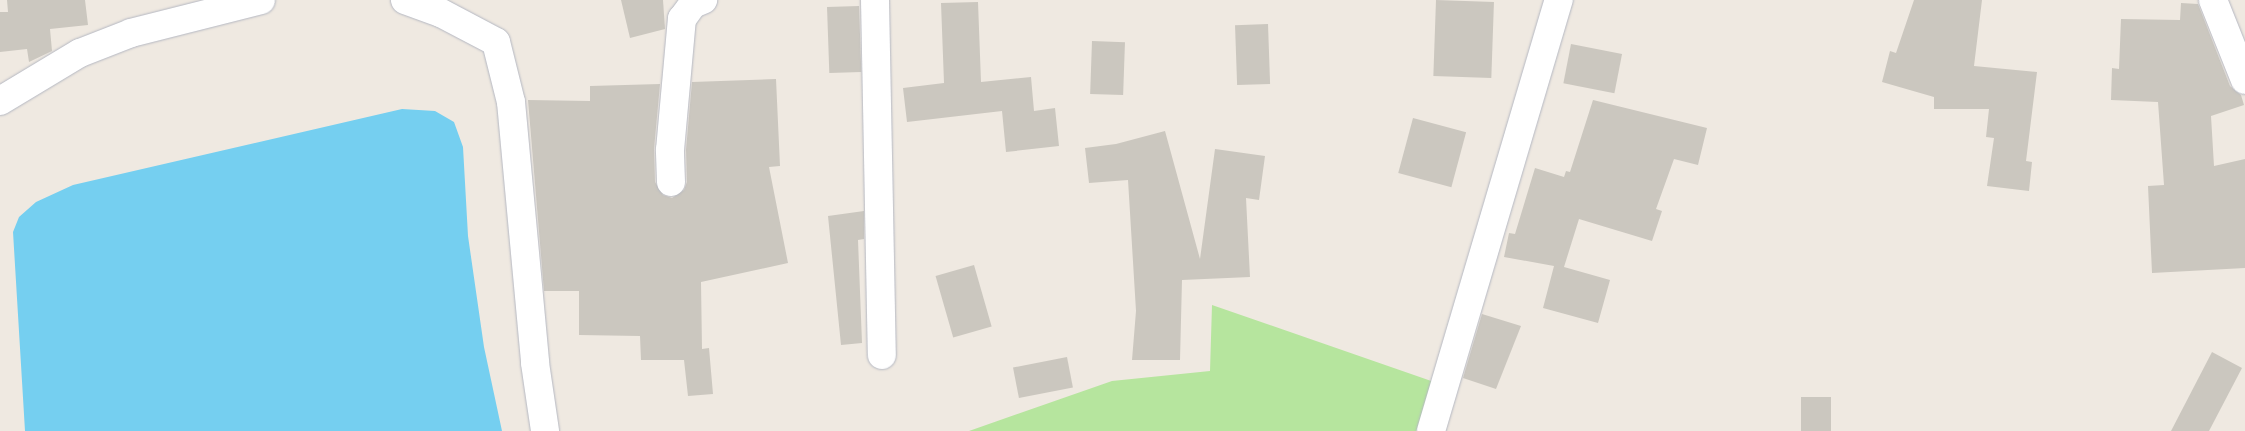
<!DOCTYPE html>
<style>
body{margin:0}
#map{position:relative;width:2245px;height:431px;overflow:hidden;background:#efe9e1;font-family:"IBM Plex Sans",sans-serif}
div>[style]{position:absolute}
.green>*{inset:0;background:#b6e59e}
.water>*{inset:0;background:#75cff0}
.building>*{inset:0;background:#cbc7bf;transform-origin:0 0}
.roads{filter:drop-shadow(0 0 1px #b4b7c1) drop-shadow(0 0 1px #b4b7c1)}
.street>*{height:28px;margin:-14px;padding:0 14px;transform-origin:14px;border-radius:14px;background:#fff}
span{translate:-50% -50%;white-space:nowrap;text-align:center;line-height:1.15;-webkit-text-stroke:5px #fff;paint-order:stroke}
</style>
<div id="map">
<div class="green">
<div style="clip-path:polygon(1212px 305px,1437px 383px,1422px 431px,969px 431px,1112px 381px,1210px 371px)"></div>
</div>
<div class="water">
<div style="clip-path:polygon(402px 109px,435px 111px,454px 122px,463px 147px,468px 236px,484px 347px,502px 431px,25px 431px,13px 232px,19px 217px,36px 202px,73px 185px)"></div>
</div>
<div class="building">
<div style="clip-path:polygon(7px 0,85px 0,88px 25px,50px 29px,52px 51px,29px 62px,27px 49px,0 52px,0 12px,8px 12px)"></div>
<div style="clip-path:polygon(621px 0,663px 0,665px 29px,630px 38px)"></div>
<div style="left:1436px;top:0;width:58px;height:76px;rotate:2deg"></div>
<div style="clip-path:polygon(1914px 0,1982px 0,1974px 66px,2037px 72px,2026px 161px,2032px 162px,2029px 191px,1987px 186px,1994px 138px,1986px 137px,1989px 109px,1934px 109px,1934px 97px,1882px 82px,1890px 51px,1896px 53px)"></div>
<div style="clip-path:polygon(978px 2px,981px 82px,1031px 77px,1034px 111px,1055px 108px,1059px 146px,1006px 152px,1002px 111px,907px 122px,903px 88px,944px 83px,941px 3px)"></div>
<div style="clip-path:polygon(2181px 3px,2198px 4px,2230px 86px,2241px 95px,2244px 105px,2211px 116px,2214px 166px,2245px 159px,2245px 268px,2152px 273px,2148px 186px,2164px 185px,2158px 102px,2111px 100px,2112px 68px,2119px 69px,2121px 19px,2180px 20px)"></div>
<div style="left:859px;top:6px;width:66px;height:32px;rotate:88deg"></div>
<div style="left:1268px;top:24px;width:60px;height:33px;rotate:88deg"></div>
<div style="left:1092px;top:41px;width:33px;height:53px;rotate:2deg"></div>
<div style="left:1571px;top:44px;width:52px;height:40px;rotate:11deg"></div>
<div style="clip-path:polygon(776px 79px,780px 166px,769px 167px,788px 263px,701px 282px,702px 349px,709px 348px,713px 394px,688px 396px,684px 360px,641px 360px,640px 336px,579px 335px,579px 291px,544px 291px,528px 100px,590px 101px,590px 86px,660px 84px,654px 149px,655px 182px,663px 195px,672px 198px,684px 190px,687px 182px,686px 150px,692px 82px)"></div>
<div style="clip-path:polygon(1593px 100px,1707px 128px,1698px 165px,1674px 159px,1656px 209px,1662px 211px,1652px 241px,1579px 219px,1564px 267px,1610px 280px,1598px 323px,1543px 308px,1554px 266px,1504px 257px,1509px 233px,1515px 234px,1535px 168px,1564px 177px,1566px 171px,1570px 172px)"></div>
<div style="left:1413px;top:118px;width:55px;height:57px;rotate:15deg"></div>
<div style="clip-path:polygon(1165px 131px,1200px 259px,1215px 149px,1265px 156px,1259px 200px,1246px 198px,1250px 277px,1182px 280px,1180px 360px,1132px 360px,1136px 311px,1128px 180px,1089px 183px,1085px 148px,1116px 144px)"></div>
<div style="clip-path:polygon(864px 211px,864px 239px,858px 240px,862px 343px,841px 345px,828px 216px)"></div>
<div style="left:974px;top:265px;width:64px;height:40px;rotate:74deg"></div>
<div style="clip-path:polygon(1482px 314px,1521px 326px,1496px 389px,1463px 378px)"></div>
<div style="clip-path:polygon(2212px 352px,2242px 368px,2209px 431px,2171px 431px)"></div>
<div style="left:1067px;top:357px;width:31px;height:55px;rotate:79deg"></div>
<div style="left:1801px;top:397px;width:30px;height:34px"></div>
</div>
<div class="roads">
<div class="street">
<div style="left:405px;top:0;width:38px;rotate:20deg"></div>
<div style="left:441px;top:13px;width:62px;rotate:27.8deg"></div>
<div style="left:496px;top:42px;width:62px;rotate:76deg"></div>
<div style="left:511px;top:102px;width:262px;rotate:84.7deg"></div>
<div style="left:535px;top:363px;width:69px;rotate:81.6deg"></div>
<div style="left:875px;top:0;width:355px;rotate:88.9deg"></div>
<div style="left:2213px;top:0;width:86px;rotate:68.2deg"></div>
<div style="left:0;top:101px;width:93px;rotate:-31deg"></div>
<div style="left:80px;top:53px;width:55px;rotate:-21.4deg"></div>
<div style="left:131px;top:33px;width:134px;rotate:-14.2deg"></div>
<div style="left:671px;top:182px;width:32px;rotate:-92deg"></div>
<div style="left:670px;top:150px;width:132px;rotate:-84.8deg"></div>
<div style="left:682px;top:19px;width:19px;rotate:-54deg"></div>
<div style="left:693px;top:4px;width:11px;rotate:-22deg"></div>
<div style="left:1431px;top:431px;width:450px;rotate:-73.5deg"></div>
</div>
</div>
</div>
